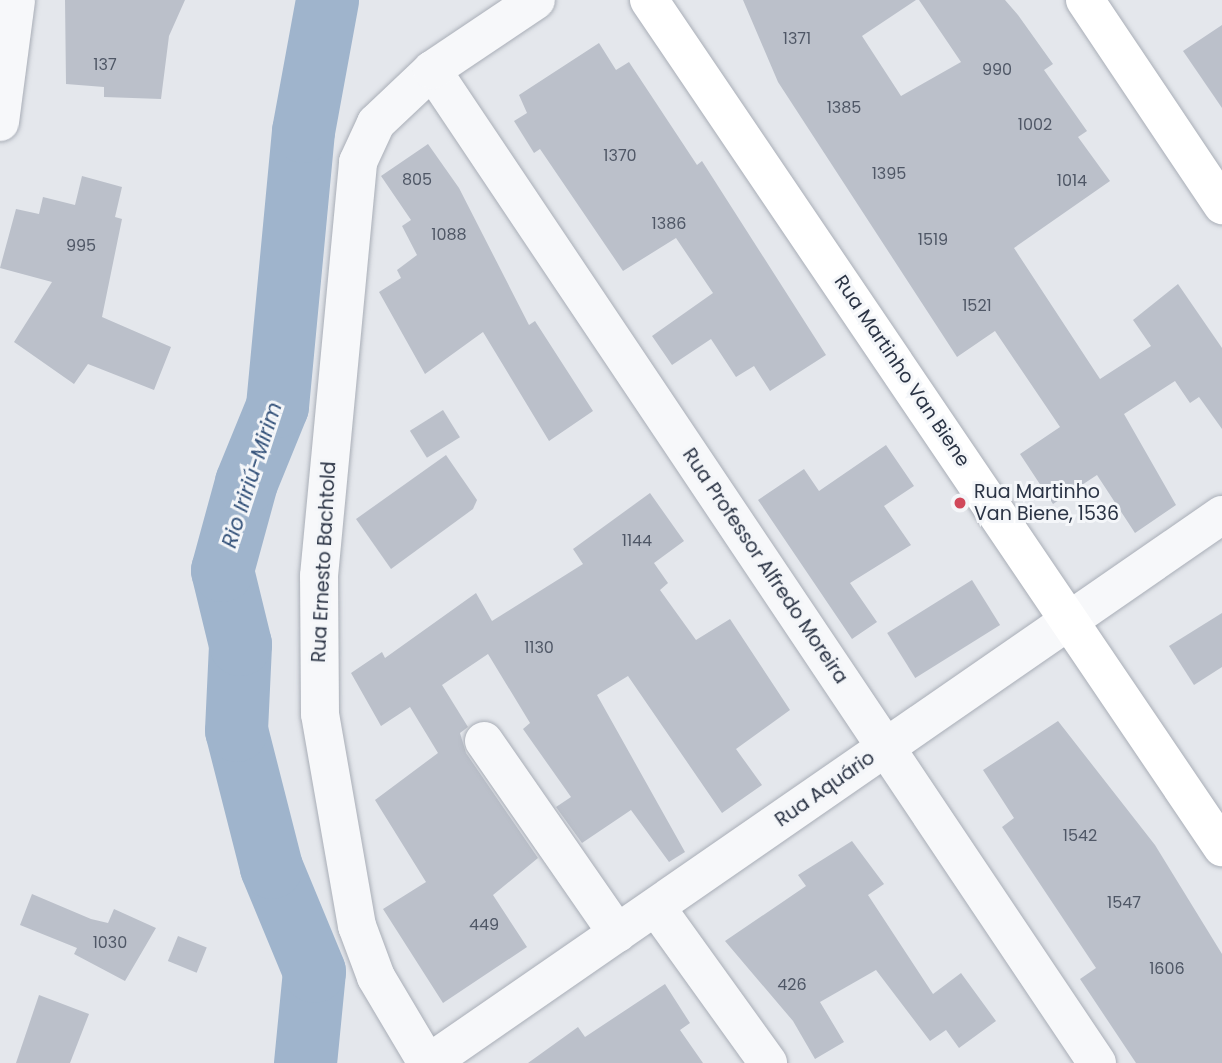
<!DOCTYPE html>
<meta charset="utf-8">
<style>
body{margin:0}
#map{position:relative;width:1222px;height:1063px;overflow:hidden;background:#e4e7ec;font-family:Poppins,sans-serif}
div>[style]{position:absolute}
.river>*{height:63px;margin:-31.5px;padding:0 31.5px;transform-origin:31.5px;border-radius:31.5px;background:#9fb4cc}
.building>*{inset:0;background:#bbc0ca;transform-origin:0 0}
.roads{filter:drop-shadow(0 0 2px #a9aeb7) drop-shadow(0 0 2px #a9aeb7)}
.street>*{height:38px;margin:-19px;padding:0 19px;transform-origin:19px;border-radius:19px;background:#f7f8fa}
.secondary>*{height:38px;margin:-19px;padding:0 19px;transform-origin:19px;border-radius:19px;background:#fff}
.dots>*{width:19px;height:19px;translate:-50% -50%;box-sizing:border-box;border:4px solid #f4f6f9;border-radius:50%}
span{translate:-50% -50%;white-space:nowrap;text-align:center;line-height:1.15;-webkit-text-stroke:6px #f4f6f9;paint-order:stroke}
.number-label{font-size:16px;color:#4f5766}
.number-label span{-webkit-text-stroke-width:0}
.street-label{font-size:19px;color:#2b3445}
.poi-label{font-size:19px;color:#2b3445}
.left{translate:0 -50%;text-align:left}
.water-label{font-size:21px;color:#34527a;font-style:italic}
</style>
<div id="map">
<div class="river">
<div style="left:305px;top:1063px;width:92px;rotate:-84.4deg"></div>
<div style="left:314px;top:971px;width:113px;rotate:-112.5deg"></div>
<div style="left:271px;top:867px;width:141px;rotate:-104.3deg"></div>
<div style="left:236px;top:730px;width:86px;rotate:-87.3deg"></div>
<div style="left:240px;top:644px;width:76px;rotate:-103.7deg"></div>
<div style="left:222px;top:570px;width:91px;rotate:-74.7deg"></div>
<div style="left:246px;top:482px;width:82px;rotate:-67.8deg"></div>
<div style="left:277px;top:406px;width:276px;rotate:-84.6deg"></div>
<div style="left:303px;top:131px;width:133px;rotate:-79.6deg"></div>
</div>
<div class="building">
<div style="clip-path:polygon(65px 0,185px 0,169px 36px,161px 99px,104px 97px,104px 87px,66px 84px)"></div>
<div style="clip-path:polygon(743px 0,916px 0,862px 36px,901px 96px,961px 62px,919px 0,1005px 0,1018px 15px,1053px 64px,1044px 70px,1087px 131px,1078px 137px,1110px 181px,1014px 248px,1100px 379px,1151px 346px,1133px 320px,1178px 284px,1222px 348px,1222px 429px,1199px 397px,1190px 403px,1175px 381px,1124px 414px,1176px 505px,1135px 533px,1097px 475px,1053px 504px,1020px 454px,1060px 427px,995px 331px,957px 357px,778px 82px)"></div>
<div style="clip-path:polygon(1222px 25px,1222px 108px,1183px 51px)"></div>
<div style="clip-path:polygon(599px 43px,616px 70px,629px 62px,697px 165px,702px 161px,826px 355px,770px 391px,754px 366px,736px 377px,711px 339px,672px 365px,652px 336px,713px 293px,676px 238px,623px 271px,540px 149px,534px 153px,514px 121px,527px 113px,519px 95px)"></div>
<div style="clip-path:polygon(428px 144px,459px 188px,529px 325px,535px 321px,593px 411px,549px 441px,483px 332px,425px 374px,379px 292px,401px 278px,397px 270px,417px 255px,402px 226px,411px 220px,381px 176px)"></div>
<div style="clip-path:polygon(82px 176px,122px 187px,115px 217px,122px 219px,102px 317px,171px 347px,154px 390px,88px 364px,74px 384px,14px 342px,52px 282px,0 268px,16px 209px,39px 214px,43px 197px,75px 205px)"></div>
<div style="left:443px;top:410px;width:32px;height:39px;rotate:58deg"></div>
<div style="clip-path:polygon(886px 445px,914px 486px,884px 506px,911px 545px,850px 583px,877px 622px,852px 639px,758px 500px,804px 469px,819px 491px)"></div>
<div style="clip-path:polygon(446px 455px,477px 500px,473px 509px,391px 569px,356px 519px)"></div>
<div style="clip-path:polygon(650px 493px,684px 541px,654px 563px,668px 583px,660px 590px,696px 640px,730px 619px,790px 710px,736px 749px,762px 785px,722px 813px,628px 676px,597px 695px,685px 852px,669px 862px,631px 810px,582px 843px,556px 807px,571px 797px,523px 729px,530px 723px,488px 654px,442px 685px,468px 727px,460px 733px,466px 753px,538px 858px,493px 895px,527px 947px,443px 1003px,383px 909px,426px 882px,375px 800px,438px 753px,410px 707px,381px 726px,351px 673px,382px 652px,385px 658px,476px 593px,492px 621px,583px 564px,573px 549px)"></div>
<div style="left:972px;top:580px;width:53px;height:100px;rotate:58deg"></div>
<div style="clip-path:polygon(1222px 613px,1222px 667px,1194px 685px,1169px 646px)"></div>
<div style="clip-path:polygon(1058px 721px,1155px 845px,1222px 954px,1222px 1063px,1136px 1063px,1080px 979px,1096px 968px,1002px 827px,1014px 818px,983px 770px)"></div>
<div style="clip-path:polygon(852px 841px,884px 884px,868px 895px,933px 994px,961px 973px,996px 1021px,959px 1048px,946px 1030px,930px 1041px,876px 970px,820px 1002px,844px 1042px,815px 1059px,793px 1021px,725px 941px,806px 886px,798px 875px)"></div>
<div style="clip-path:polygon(32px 894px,91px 919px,108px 923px,114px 909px,156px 928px,125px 981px,74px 954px,77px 948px,20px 925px)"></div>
<div style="left:178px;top:936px;width:31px;height:27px;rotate:22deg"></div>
<div style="clip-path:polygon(665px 984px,690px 1023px,680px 1030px,703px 1063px,528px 1063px,578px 1027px,585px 1037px)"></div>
<div style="clip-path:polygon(39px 995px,89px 1014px,70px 1063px,16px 1063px)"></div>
</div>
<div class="roads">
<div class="street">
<div style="left:432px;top:70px;width:1195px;rotate:56.19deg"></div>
<div style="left:0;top:122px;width:123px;rotate:-82.5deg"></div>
<div style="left:484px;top:741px;width:234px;rotate:55.3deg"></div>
<div style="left:656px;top:907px;width:192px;rotate:54.3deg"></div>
<div style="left:427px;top:1063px;width:100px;rotate:-120.7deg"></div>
<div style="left:376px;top:977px;width:54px;rotate:-110.4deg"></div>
<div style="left:357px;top:926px;width:215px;rotate:-99.9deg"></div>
<div style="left:320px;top:714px;width:138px;rotate:-90.4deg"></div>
<div style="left:319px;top:576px;width:416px;rotate:-84.6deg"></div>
<div style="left:358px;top:162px;width:43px;rotate:-65.2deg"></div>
<div style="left:376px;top:123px;width:77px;rotate:-43.4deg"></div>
<div style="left:432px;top:70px;width:125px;rotate:-33.9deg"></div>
<div style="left:429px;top:1063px;width:964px;rotate:-34.65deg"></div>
</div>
<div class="secondary">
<div style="left:649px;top:0;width:1023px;rotate:55.92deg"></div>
<div style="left:1085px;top:0;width:247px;rotate:56.2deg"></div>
</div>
</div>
<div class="dots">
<div style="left:960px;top:503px;background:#d1495b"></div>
</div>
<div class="number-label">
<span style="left:797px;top:39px">1371</span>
<span style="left:105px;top:65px">137</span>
<span style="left:997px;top:70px">990</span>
<span style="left:844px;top:108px">1385</span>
<span style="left:1035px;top:125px">1002</span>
<span style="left:620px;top:156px">1370</span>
<span style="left:889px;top:174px">1395</span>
<span style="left:417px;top:180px">805</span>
<span style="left:1072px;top:181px">1014</span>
<span style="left:669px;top:224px">1386</span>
<span style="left:449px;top:235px">1088</span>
<span style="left:933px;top:240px">1519</span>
<span style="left:81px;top:246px">995</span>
<span style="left:977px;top:306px">1521</span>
<span style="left:637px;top:541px">1144</span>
<span style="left:539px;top:648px">1130</span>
<span style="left:1080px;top:836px">1542</span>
<span style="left:1124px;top:903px">1547</span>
<span style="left:484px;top:925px">449</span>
<span style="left:110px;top:943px">1030</span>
<span style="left:1167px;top:969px">1606</span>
<span style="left:792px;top:985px">426</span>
</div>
<div class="street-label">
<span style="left:902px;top:371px;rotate:56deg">Rua Martinho Van Biene</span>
<span style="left:324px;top:562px;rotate:-87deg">Rua Ernesto Bachtold</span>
<span style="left:765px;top:566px;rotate:56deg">Rua Professor Alfredo Moreira</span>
<span style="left:825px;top:789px;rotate:-35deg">Rua Aquário</span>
</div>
<div class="poi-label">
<span class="left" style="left:974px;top:503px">Rua Martinho<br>Van Biene, 1536</span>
</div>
<div class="water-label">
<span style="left:252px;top:475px;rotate:-72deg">Rio Iririú-Mirim</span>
</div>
</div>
